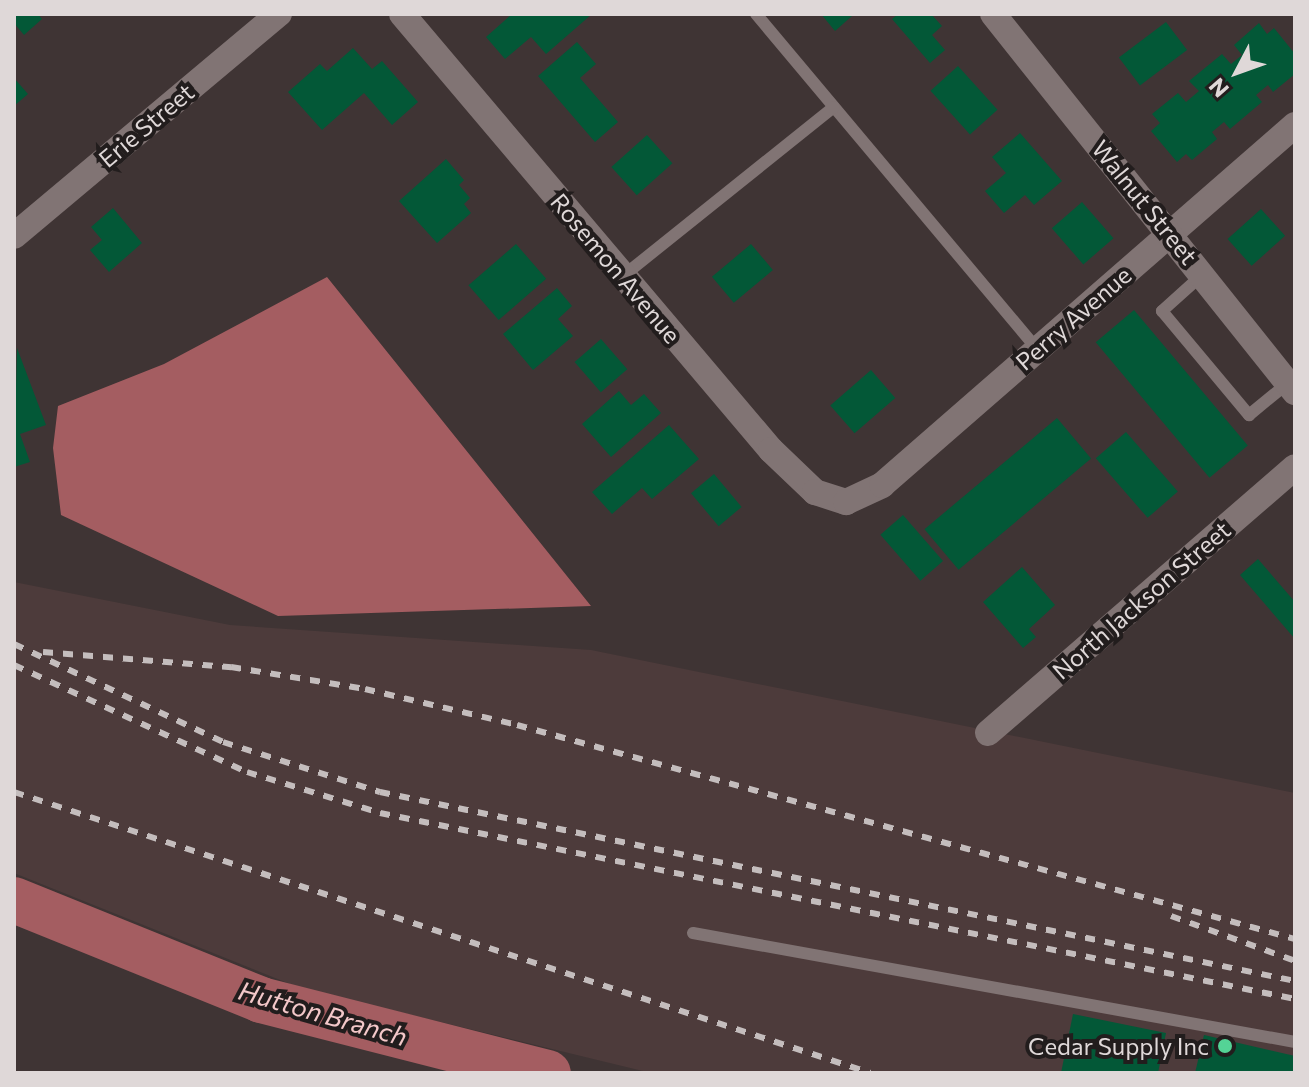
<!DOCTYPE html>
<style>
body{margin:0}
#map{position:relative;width:1309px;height:1087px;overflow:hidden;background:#3f3434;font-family:Commissioner,sans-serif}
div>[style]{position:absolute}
.built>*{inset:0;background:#4d3b3b}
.water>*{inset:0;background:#a45d61}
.river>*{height:46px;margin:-23px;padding:0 23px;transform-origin:23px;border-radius:23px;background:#a45d61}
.building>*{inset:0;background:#035837;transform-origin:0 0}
.lane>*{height:12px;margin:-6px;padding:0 6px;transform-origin:6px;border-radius:6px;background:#817474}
.street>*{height:26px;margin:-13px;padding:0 13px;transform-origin:13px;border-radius:13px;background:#817474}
.rail>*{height:6px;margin-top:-3px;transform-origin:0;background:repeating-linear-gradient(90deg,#c4bdbd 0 10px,transparent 0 20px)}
.dots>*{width:22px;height:22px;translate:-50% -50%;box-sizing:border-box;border:4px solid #221d1d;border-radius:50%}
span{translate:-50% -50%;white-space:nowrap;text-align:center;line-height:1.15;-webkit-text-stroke:8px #221d1d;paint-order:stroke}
.street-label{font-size:24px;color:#dfd8d8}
.poi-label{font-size:24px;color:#dfd8d8}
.right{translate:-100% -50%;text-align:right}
.water-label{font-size:26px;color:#f3c8c9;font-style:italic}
.frame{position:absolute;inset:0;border:16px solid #dfd8d8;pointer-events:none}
.north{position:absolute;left:1197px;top:32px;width:80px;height:80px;-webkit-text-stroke:6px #221d1d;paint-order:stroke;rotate:229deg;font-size:22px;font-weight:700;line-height:32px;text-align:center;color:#dfd8d8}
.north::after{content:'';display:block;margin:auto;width:28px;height:36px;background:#dfd8d8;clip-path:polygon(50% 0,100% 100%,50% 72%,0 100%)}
</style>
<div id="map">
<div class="built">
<div style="clip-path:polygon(14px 582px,230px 625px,591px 650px,1295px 793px,1295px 1073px,651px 1073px,300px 988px,14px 873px)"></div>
</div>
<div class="water">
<div style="clip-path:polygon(327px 277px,591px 606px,278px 616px,61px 515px,53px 448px,58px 406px,164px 364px)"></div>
</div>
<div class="river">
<div style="left:14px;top:900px;width:266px;rotate:22deg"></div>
<div style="left:261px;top:1000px;width:296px;rotate:14.3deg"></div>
</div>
<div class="building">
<div style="clip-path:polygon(14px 14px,38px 14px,42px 19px,24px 35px,14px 23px)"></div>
<div style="clip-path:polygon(512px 14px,592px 14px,546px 54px,531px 37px,505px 59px,486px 37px)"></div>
<div style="clip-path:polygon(821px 14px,851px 14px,852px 16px,835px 31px)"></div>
<div style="clip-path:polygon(898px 14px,931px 14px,942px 26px,932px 35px,945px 50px,930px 63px,892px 19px)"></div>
<div style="left:1166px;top:22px;width:35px;height:59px;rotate:53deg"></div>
<div style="clip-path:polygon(1259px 23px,1267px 34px,1274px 28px,1295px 54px,1295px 74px,1273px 92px,1268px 85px,1256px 95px,1262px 102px,1230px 129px,1224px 122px,1212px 132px,1217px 139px,1192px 160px,1186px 154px,1177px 162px,1151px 131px,1160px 123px,1152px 114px,1178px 93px,1186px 102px,1199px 91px,1189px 81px,1222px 54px,1231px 64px,1242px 55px,1234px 45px)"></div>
<div style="clip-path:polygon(577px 42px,596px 64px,580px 78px,618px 122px,595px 142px,538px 76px)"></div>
<div style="clip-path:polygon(353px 48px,372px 69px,382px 61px,418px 102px,392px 125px,364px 93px,322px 130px,288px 92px,320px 64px,327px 71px)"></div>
<div style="left:958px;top:66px;width:59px;height:37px;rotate:48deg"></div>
<div style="clip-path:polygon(14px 78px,28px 94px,14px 106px)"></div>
<div style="clip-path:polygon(1020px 133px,1062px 181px,1034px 205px,1025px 195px,1004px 213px,985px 191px,1006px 173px,992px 157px)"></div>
<div style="left:647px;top:135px;width:38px;height:48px;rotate:48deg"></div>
<div style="clip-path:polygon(446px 159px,464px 180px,459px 185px,470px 198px,464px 204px,471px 213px,437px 243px,399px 201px)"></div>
<div style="left:1082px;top:202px;width:48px;height:40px;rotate:49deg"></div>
<div style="clip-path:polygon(113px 208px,142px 243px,109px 272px,90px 250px,102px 240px,91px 227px)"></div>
<div style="left:1261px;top:209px;width:36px;height:45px;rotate:48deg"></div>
<div style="left:516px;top:244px;width:46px;height:63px;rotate:49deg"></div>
<div style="left:751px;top:244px;width:34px;height:51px;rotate:50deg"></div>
<div style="clip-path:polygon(557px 288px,572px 306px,558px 319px,573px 336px,533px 370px,503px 334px)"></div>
<div style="left:1134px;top:310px;width:177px;height:50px;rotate:50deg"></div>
<div style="left:601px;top:339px;width:40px;height:35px;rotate:49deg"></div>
<div style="clip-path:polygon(17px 348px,46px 425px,20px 434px,30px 462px,14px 467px)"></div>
<div style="left:871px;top:370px;width:37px;height:54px;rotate:49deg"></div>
<div style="clip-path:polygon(619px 391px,631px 405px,644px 394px,661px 413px,611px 457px,582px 424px)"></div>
<div style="left:1057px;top:418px;width:53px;height:173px;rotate:50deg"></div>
<div style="clip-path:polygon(669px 425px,699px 459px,652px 499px,642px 488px,612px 514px,592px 492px)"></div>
<div style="left:1126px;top:432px;width:79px;height:40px;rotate:49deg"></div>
<div style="left:714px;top:474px;width:43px;height:30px;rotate:50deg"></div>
<div style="left:903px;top:515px;width:61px;height:30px;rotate:49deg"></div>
<div style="clip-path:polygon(1258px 559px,1295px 602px,1295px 639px,1240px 575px)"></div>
<div style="clip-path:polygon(1022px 567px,1055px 605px,1029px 629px,1036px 637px,1023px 648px,983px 602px)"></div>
<div style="clip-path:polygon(1073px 1014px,1166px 1033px,1158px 1073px,1061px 1073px)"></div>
<div style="clip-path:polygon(1204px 1035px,1295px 1056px,1295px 1073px,1195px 1073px)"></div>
</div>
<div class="lane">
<div style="left:756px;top:14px;width:437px;rotate:50deg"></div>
<div style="left:1202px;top:275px;width:54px;rotate:138deg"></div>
<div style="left:1162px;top:311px;width:136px;rotate:50.1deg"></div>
<div style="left:1249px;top:415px;width:50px;rotate:-39.4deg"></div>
<div style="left:623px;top:276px;width:270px;rotate:-38.7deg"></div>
<div style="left:693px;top:933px;width:612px;rotate:10.26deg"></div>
</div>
<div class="street">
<div style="left:402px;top:14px;width:571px;rotate:49.76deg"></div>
<div style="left:771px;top:450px;width:61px;rotate:43.7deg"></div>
<div style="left:815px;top:492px;width:33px;rotate:18deg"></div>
<div style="left:846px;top:502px;width:40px;rotate:-25deg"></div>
<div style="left:882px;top:485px;width:548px;rotate:-41.08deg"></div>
<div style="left:993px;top:14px;width:484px;rotate:51.4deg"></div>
<div style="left:14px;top:236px;width:346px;rotate:-40deg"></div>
<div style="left:988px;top:733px;width:406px;rotate:-40.9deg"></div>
</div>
<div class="rail">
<div style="left:14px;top:644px;width:231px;rotate:25.1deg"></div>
<div style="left:223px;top:742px;width:165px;rotate:17.7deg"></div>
<div style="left:380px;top:792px;width:934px;rotate:11.67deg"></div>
<div style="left:43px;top:652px;width:189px;rotate:4.6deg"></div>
<div style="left:231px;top:667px;width:136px;rotate:9.3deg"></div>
<div style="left:365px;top:689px;width:156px;rotate:13.3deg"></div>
<div style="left:517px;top:725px;width:807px;rotate:15.38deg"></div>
<div style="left:14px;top:665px;width:256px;rotate:24.7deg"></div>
<div style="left:247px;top:772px;width:139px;rotate:17.1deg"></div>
<div style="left:380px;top:813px;width:934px;rotate:11.49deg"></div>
<div style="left:14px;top:792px;width:901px;rotate:18.17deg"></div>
<div style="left:1171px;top:916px;width:132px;rotate:19.9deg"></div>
</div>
<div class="dots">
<div style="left:1225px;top:1046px;background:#54d396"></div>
</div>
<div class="street-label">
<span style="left:146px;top:125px;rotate:-40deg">Erie Street</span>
<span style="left:1145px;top:202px;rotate:51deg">Walnut Street</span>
<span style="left:616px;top:268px;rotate:50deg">Rosemon Avenue</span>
<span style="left:1073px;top:318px;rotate:-41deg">Perry Avenue</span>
<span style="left:1141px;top:600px;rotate:-41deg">North Jackson Street</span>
</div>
<div class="poi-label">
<span class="right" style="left:1209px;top:1046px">Cedar Supply Inc</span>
</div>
<div class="water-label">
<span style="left:323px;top:1013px;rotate:16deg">Hutton Branch</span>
</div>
<div class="frame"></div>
<div class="north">N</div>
</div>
